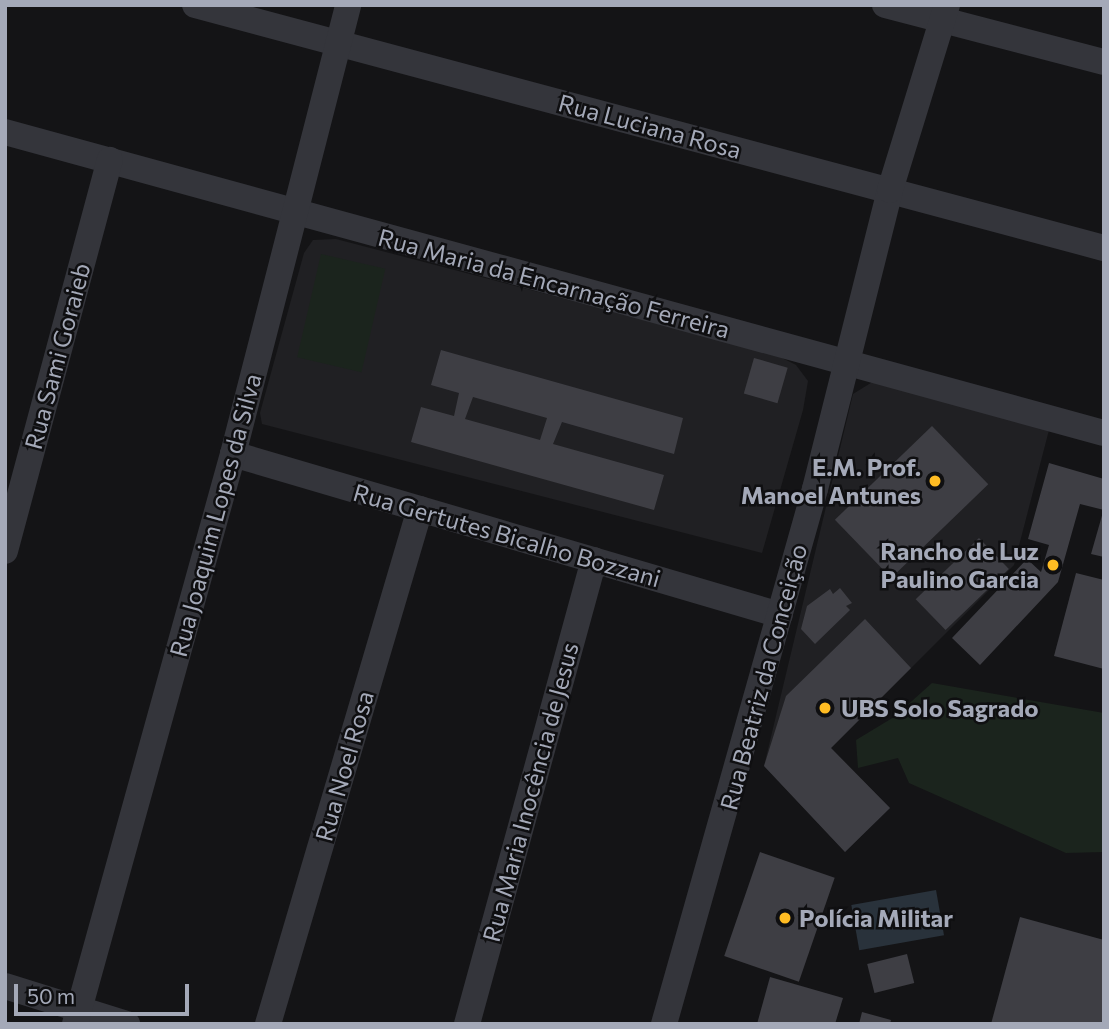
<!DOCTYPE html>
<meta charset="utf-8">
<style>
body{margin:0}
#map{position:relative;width:1109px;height:1029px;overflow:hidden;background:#141416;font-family:Commissioner,sans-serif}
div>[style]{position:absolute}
.built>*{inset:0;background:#202023}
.green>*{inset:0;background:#1b241d;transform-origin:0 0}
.water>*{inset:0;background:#29323b;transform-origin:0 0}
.building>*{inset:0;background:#3e3e44;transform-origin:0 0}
.minor>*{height:26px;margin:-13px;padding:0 13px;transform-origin:13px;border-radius:13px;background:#34353b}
.dots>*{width:19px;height:19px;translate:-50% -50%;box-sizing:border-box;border:4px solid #0f0f11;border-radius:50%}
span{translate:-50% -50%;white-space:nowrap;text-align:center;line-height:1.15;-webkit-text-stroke:5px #0f0f11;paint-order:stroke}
.street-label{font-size:24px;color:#a4a9b8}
.poi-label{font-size:24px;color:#a4a9b8;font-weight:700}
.right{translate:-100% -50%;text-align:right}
.left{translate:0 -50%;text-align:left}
.frame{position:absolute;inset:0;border:7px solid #a4a9b8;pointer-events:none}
.scale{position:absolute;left:14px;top:984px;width:175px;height:32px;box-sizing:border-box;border:4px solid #a4a9b8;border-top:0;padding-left:9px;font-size:21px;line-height:24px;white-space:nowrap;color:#a4a9b8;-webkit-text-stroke:5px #0f0f11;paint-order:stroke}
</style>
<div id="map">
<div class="built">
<div style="clip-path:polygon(336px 239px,772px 353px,796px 365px,808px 381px,803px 410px,762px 553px,262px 424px,260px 413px,304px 253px,313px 240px)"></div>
<div style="clip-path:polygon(874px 381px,1049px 430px,1014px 565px,831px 748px,890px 808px,845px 852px,764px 766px,853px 394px)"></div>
</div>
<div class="green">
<div style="left:321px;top:254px;width:66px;height:106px;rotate:13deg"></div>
<div style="clip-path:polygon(932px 683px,1104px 713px,1104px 852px,1066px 853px,909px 783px,898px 758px,858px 768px,856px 740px,894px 717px)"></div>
</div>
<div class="water">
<div style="left:936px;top:890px;width:46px;height:86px;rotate:80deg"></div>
</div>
<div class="building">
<div style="clip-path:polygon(evenodd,441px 350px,683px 418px,674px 454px,562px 422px,553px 444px,664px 475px,654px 510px,411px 442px,421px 407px,454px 416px,459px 393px,431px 385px,441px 350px,473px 397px,547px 418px,540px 440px,465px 419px,473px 397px)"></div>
<div style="left:754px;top:358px;width:35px;height:37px;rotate:16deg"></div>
<div style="left:932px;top:426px;width:81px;height:135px;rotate:46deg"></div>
<div style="clip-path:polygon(1049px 463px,1104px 479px,1104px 510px,1080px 504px,1058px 582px,980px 665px,952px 638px,1027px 559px,1041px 572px,1049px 545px,1028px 539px)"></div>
<div style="clip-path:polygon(1103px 512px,1104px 513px,1104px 557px,1091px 554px)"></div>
<div style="left:979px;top:538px;width:43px;height:88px;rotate:46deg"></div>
<div style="clip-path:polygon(1076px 573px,1104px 580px,1104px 669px,1054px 656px)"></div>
<div style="clip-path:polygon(840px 588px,852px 603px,846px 606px,850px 610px,815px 644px,801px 629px,807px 606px,830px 589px,833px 594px)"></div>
<div style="clip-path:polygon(865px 619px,911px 668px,831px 748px,890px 808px,845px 852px,764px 766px,786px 696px)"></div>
<div style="left:760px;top:852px;width:79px;height:110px;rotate:19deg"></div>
<div style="clip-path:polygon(1020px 917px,1104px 940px,1104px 1024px,991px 1024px)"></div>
<div style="left:907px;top:954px;width:30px;height:41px;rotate:76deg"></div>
<div style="clip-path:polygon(770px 977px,843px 998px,835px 1024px,757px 1024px)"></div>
<div style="clip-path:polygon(862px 1012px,891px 1020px,890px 1024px,859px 1024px)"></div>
</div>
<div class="minor">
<div style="left:195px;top:5px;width:941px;rotate:14.97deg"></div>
<div style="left:885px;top:5px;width:226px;rotate:14.6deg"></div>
<div style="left:5px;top:132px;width:1139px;rotate:15.32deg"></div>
<div style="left:233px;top:454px;width:570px;rotate:16.4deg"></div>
<div style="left:5px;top:551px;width:405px;rotate:-75deg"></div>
<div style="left:5px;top:986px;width:128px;rotate:17.3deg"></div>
<div style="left:75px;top:1024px;width:591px;rotate:-74.51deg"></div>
<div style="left:233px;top:454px;width:463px;rotate:-75.6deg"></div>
<div style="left:268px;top:1024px;width:537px;rotate:-73.56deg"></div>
<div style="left:467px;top:1024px;width:481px;rotate:-74.7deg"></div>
<div style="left:664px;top:1024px;width:556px;rotate:-74.24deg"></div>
<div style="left:815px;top:489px;width:308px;rotate:-75.9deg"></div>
<div style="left:890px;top:190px;width:194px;rotate:-72.9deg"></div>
</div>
<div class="dots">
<div style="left:935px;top:481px;background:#ffbc23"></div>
<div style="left:1053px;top:565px;background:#ffbc23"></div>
<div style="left:825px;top:708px;background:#ffbc23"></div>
<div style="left:785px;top:918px;background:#ffbc23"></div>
</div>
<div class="street-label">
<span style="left:650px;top:126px;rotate:15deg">Rua Luciana Rosa</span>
<span style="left:554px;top:283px;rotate:15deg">Rua Maria da Encarnação Ferreira</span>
<span style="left:57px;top:356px;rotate:-75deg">Rua Sami Goraieb</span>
<span style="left:215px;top:515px;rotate:-75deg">Rua Joaquim Lopes da Silva</span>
<span style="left:507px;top:535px;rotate:16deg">Rua Gertutes Bicalho Bozzani</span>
<span style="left:763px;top:677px;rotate:-75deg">Rua Beatriz da Conceição</span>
<span style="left:344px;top:766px;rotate:-74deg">Rua Noel Rosa</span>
<span style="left:530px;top:792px;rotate:-75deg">Rua Maria Inocência de Jesus</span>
</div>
<div class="poi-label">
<span class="right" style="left:921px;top:481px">E.M. Prof.<br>Manoel Antunes</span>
<span class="right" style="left:1039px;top:565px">Rancho de Luz<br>Paulino Garcia</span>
<span class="left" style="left:841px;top:708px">UBS Solo Sagrado</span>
<span class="left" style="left:799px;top:918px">Polícia Militar</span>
</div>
<div class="frame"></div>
<div class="scale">50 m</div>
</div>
